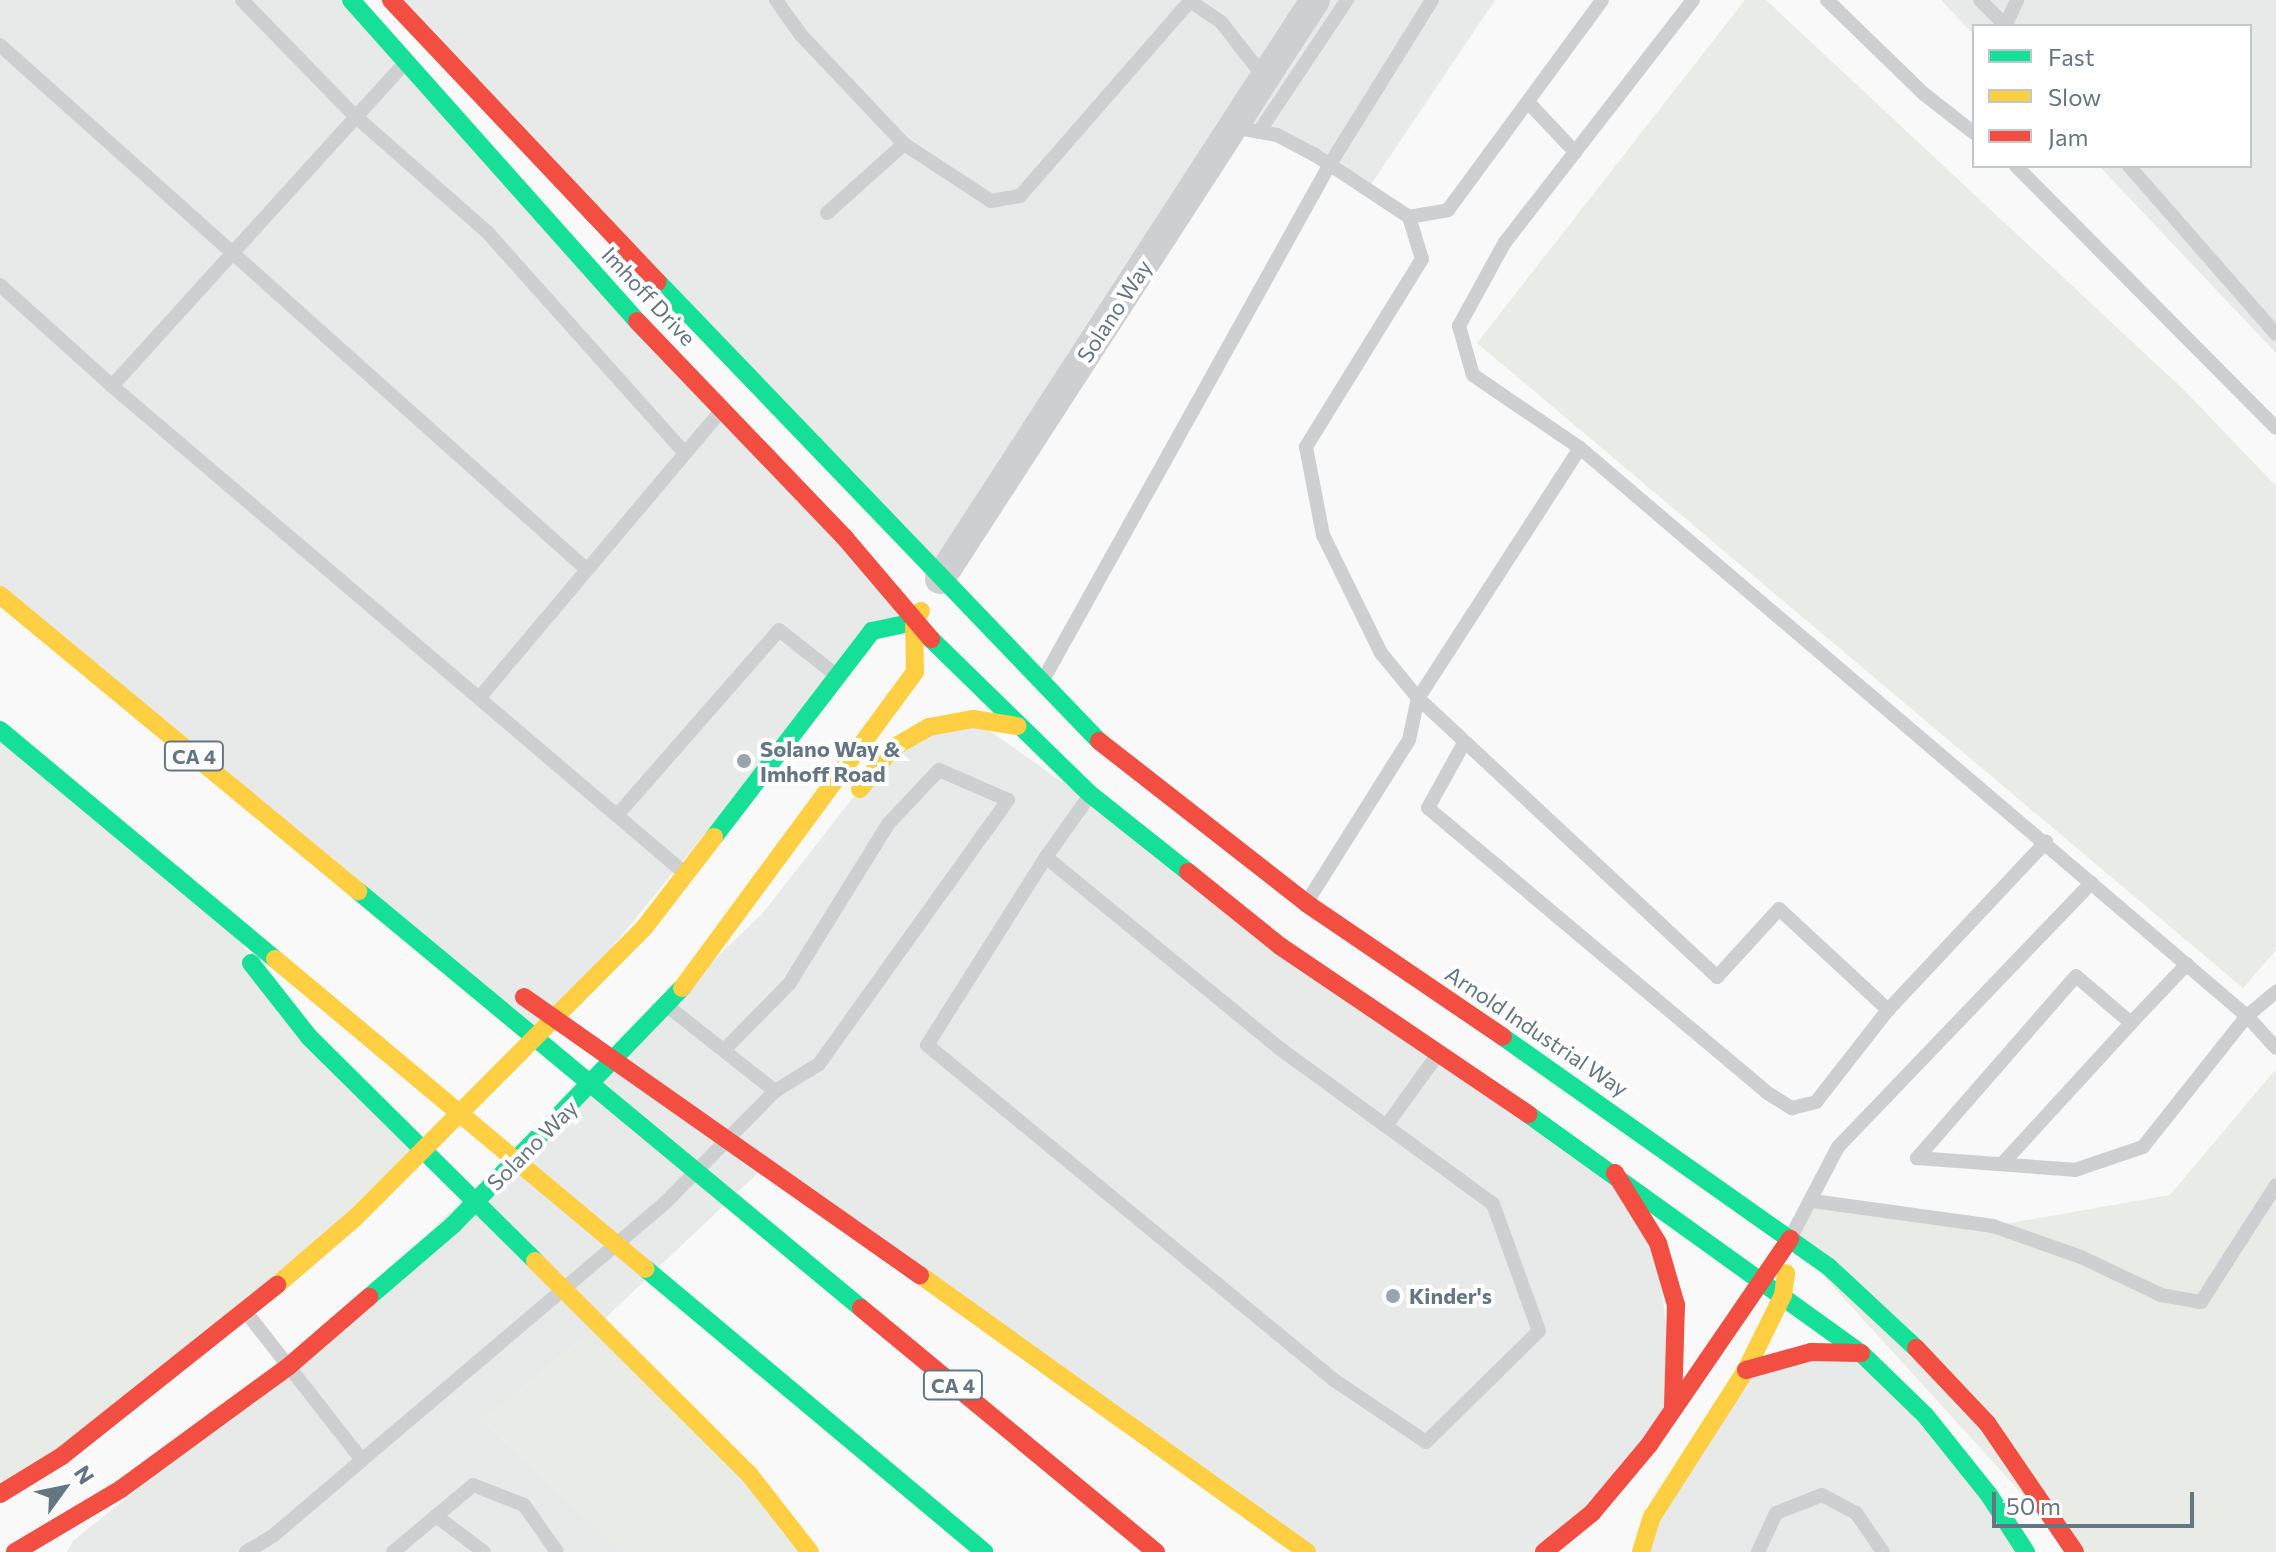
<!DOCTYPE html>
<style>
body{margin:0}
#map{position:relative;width:2276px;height:1552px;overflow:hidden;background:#f9f9f9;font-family:Commissioner,sans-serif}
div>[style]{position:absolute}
.built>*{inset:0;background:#e8e9e9}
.green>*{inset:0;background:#e8ebe6}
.lane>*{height:14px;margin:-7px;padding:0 7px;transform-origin:7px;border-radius:7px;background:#cecfd0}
.street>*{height:30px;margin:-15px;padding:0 15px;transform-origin:15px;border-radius:15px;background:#cecfd0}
.fast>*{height:18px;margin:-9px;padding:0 9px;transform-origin:9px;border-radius:9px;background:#16e098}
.slow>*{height:18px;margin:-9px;padding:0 9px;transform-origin:9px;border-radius:9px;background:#ffcf43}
.jam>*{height:18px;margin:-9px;padding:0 9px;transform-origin:9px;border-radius:9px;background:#f24e42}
.dots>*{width:22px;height:22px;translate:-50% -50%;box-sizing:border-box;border:4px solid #fff;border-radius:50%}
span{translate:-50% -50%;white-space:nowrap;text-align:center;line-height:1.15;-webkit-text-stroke:8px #fff;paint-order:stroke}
.shield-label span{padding:2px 6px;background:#fff;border:2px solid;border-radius:6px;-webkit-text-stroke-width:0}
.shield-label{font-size:20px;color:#657683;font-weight:700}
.street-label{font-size:22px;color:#657683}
.poi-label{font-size:22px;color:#657683;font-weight:700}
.left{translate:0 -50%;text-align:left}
.legend{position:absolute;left:1972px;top:24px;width:280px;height:144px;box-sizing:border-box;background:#fff;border:2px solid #c1c8cd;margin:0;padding:10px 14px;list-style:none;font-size:24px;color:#657683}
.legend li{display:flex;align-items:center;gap:16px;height:40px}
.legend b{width:40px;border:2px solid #c1c8cd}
.north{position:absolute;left:24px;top:1448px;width:80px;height:80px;-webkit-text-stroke:6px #fff;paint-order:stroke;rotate:57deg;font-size:22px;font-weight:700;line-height:32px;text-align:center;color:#657683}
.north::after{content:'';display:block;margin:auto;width:28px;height:36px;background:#657683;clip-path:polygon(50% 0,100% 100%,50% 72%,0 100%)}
.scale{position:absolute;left:1992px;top:1492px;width:202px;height:36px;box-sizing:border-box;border:4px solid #657683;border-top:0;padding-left:10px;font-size:24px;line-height:28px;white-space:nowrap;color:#657683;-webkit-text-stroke:6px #fff;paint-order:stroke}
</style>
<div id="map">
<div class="built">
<div style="clip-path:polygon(0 0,351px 0,914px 622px,872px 631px,537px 1038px,0 595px)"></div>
<div style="clip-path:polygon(391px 0,1495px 0,1368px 189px,1277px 135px,1233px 127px,940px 579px)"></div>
<div style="clip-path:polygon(1941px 0,2276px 0,2276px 353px,2099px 166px,2250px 166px,2250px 26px,1974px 26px,1974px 35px)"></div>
<div style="clip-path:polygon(973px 719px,1615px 1173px,1658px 1243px,1673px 1407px,1544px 1552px,1307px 1552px,764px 1167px,598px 1325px,484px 1421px,622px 1552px,67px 1552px,73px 1541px,289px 1366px,762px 914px,891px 749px)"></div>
<div style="clip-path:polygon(1861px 1353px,2026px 1552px,1641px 1552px,1746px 1370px)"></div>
</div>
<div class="green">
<div style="clip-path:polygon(1745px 0,1766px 0,2186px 392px,2276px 486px,2276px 950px,2243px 988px,1477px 343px)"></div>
<div style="clip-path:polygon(0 730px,203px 901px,428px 1156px,0 1494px)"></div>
<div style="clip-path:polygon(2276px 1069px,2276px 1552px,2075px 1552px,1790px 1239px,1813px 1201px,1993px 1226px,2170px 1195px)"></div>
<div style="clip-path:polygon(598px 1325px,810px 1552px,622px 1552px,484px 1421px)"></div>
</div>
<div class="lane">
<div style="left:242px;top:0;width:162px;rotate:45.8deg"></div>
<div style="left:355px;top:116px;width:177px;rotate:41.3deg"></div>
<div style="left:488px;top:233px;width:292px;rotate:48.2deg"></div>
<div style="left:776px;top:0;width:43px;rotate:54.5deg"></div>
<div style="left:801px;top:35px;width:150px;rotate:46.6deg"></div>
<div style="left:1693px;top:0;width:306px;rotate:127.8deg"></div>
<div style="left:1505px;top:242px;width:96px;rotate:118.7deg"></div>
<div style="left:1459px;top:326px;width:51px;rotate:74.1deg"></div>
<div style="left:1473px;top:375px;width:130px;rotate:34.3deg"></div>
<div style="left:1580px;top:448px;width:876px;rotate:40.42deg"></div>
<div style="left:2247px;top:1016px;width:43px;rotate:47.8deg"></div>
<div style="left:1827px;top:0;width:135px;rotate:44.1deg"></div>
<div style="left:1924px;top:94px;width:63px;rotate:38deg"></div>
<div style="left:1980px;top:0;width:34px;rotate:45deg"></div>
<div style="left:2005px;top:26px;width:29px;rotate:-65deg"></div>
<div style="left:0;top:45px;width:786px;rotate:41.8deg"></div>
<div style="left:404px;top:64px;width:435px;rotate:132.2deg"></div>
<div style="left:112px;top:386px;width:748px;rotate:40.39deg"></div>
<div style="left:1528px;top:102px;width:69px;rotate:46.8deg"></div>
<div style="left:1233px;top:127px;width:45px;rotate:10.3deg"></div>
<div style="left:1277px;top:135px;width:43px;rotate:27.8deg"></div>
<div style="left:1315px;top:155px;width:113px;rotate:33.4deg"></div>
<div style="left:1409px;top:217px;width:44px;rotate:72.8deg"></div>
<div style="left:1422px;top:259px;width:221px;rotate:121.7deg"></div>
<div style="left:1306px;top:447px;width:90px;rotate:79.1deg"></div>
<div style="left:1323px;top:535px;width:131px;rotate:63.8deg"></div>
<div style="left:1381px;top:653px;width:58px;rotate:50.6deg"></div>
<div style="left:1418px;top:698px;width:43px;rotate:102.1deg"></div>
<div style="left:1409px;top:740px;width:191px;rotate:122.2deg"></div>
<div style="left:1259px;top:132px;width:159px;rotate:-56.3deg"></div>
<div style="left:2016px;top:166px;width:369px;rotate:45.2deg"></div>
<div style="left:2129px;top:166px;width:223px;rotate:48.8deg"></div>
<div style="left:827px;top:213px;width:103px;rotate:-41.9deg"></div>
<div style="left:904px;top:144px;width:104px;rotate:33.2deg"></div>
<div style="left:991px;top:201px;width:29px;rotate:-10deg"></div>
<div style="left:1020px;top:196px;width:259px;rotate:-48.9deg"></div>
<div style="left:1190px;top:1px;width:37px;rotate:34deg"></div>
<div style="left:1221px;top:22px;width:70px;rotate:52deg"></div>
<div style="left:1409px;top:217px;width:40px;rotate:-10deg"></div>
<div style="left:1448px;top:210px;width:260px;rotate:-53.7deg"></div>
<div style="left:0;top:285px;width:151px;rotate:42deg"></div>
<div style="left:1580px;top:448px;width:298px;rotate:122.9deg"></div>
<div style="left:1418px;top:698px;width:409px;rotate:43deg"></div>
<div style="left:1717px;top:977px;width:92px;rotate:-47.6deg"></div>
<div style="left:1779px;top:909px;width:149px;rotate:42.8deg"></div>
<div style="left:1888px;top:1010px;width:231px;rotate:-46.8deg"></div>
<div style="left:1043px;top:680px;width:590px;rotate:-60.92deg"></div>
<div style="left:1330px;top:164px;width:193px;rotate:-58.1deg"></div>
<div style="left:480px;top:697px;width:373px;rotate:-49.9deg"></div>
<div style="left:1464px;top:743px;width:74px;rotate:119deg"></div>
<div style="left:1428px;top:808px;width:441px;rotate:40deg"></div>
<div style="left:1766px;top:1092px;width:31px;rotate:32deg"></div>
<div style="left:1792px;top:1108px;width:25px;rotate:-14deg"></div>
<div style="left:1816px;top:1102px;width:117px;rotate:-52deg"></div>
<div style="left:619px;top:813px;width:243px;rotate:-48.8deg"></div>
<div style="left:779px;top:630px;width:73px;rotate:38.3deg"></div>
<div style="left:1046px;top:857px;width:222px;rotate:122.3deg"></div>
<div style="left:927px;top:1045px;width:527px;rotate:39.46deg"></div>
<div style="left:1334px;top:1380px;width:111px;rotate:34deg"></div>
<div style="left:1426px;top:1442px;width:158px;rotate:-44.5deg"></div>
<div style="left:1539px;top:1331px;width:135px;rotate:-109.9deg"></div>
<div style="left:1493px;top:1204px;width:266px;rotate:-143.9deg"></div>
<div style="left:1278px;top:1047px;width:300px;rotate:-140.7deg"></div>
<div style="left:1046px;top:857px;width:72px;rotate:-54.6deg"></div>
<div style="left:2187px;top:964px;width:81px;rotate:133.5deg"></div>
<div style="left:2131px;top:1023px;width:72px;rotate:-139.5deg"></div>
<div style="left:2076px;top:976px;width:242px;rotate:131.1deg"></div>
<div style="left:1917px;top:1158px;width:158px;rotate:4.3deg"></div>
<div style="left:2075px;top:1170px;width:72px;rotate:-18.7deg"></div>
<div style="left:2143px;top:1147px;width:167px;rotate:-51.6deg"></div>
<div style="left:2247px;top:1016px;width:38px;rotate:-40deg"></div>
<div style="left:725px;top:1049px;width:91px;rotate:-45.4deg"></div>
<div style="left:789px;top:984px;width:190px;rotate:-58.2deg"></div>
<div style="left:889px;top:823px;width:73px;rotate:-46.7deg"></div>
<div style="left:939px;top:770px;width:75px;rotate:23.5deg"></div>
<div style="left:1008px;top:800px;width:325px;rotate:125.6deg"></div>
<div style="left:819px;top:1064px;width:52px;rotate:148.5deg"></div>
<div style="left:1386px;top:1126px;width:85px;rotate:-54.1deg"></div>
<div style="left:2002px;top:1164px;width:191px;rotate:-47.5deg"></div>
<div style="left:1813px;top:1201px;width:182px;rotate:7.9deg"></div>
<div style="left:1993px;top:1226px;width:93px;rotate:19.4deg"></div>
<div style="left:2081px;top:1257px;width:89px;rotate:25.4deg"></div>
<div style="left:2161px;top:1295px;width:41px;rotate:9.9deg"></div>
<div style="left:2201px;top:1302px;width:139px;rotate:-57.3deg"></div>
<div style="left:1792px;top:1235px;width:99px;rotate:-62.4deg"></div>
<div style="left:1838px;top:1147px;width:366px;rotate:-46.2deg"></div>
<div style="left:362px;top:1460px;width:399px;rotate:-40.3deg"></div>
<div style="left:666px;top:1202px;width:156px;rotate:-45.5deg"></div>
<div style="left:775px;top:1091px;width:132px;rotate:-141.7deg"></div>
<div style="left:436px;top:1516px;width:60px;rotate:36.9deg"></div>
<div style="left:246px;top:1552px;width:33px;rotate:-31deg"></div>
<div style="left:274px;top:1535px;width:116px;rotate:-40.4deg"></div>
<div style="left:362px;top:1460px;width:183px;rotate:-128.1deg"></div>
<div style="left:393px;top:1552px;width:104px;rotate:-39.9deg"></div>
<div style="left:473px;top:1485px;width:55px;rotate:21.4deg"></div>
<div style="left:524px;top:1505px;width:57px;rotate:54.9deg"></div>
<div style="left:1758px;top:1552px;width:43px;rotate:-65.2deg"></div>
<div style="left:1776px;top:1513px;width:49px;rotate:-21.4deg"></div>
<div style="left:1822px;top:1495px;width:38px;rotate:28deg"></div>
<div style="left:1856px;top:1513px;width:47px;rotate:55.3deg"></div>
</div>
<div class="street">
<div style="left:940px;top:579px;width:690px;rotate:-57.07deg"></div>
</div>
<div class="fast">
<div style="left:351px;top:0;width:430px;rotate:48.3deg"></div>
<div style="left:658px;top:282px;width:637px;rotate:46.15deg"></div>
<div style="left:931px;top:639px;width:222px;rotate:44.3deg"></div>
<div style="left:1090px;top:794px;width:125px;rotate:38.5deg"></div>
<div style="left:0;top:730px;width:358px;rotate:39.8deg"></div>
<div style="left:714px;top:837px;width:260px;rotate:-52.5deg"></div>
<div style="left:872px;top:631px;width:43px;rotate:-12.1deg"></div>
<div style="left:358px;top:891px;width:653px;rotate:39.66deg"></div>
<div style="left:251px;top:963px;width:94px;rotate:51.9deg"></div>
<div style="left:309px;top:1037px;width:318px;rotate:44.7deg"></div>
<div style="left:1503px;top:1037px;width:399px;rotate:35.2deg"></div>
<div style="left:1829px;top:1267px;width:119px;rotate:43deg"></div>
<div style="left:1528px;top:1114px;width:410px;rotate:35.7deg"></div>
<div style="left:1861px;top:1353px;width:89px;rotate:44.1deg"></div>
<div style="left:1925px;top:1415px;width:102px;rotate:51.3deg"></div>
<div style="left:1989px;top:1495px;width:68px;rotate:57deg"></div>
<div style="left:646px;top:1269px;width:441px;rotate:39.9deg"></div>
<div style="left:369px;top:1297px;width:111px;rotate:-40.6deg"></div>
<div style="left:453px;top:1225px;width:330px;rotate:-46deg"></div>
</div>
<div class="slow">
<div style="left:0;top:595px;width:465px;rotate:39.6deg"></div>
<div style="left:860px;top:789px;width:51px;rotate:-52.2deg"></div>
<div style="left:891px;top:749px;width:44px;rotate:-30.1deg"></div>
<div style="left:929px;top:727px;width:45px;rotate:-10.3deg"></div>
<div style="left:973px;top:719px;width:45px;rotate:9deg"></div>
<div style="left:275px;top:959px;width:483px;rotate:39.9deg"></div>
<div style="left:682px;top:988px;width:393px;rotate:-53.6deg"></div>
<div style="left:915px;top:672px;width:50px;rotate:-91.1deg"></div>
<div style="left:914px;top:622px;width:13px;rotate:-58deg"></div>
<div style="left:535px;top:1261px;width:302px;rotate:44.9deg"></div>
<div style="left:749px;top:1474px;width:99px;rotate:52deg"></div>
<div style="left:920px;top:1275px;width:476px;rotate:35.6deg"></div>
<div style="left:277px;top:1285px;width:104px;rotate:-40.7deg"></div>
<div style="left:356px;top:1217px;width:408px;rotate:-45.1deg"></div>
<div style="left:644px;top:928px;width:115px;rotate:-52.4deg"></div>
<div style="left:1641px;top:1552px;width:37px;rotate:-73deg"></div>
<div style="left:1652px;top:1517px;width:174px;rotate:-57.4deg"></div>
<div style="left:1746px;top:1370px;width:84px;rotate:-63.7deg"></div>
<div style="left:1783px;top:1295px;width:22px;rotate:-82deg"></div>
</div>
<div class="jam">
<div style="left:391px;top:0;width:388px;rotate:46.6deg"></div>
<div style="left:637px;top:321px;width:301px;rotate:46.2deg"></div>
<div style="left:845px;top:538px;width:133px;rotate:49.6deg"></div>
<div style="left:1099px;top:741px;width:263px;rotate:38deg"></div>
<div style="left:1306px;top:903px;width:238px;rotate:34.2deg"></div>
<div style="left:1188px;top:872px;width:118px;rotate:38.8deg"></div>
<div style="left:1280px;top:946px;width:300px;rotate:34.1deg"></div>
<div style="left:524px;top:997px;width:484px;rotate:35.1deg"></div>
<div style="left:1615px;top:1173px;width:82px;rotate:58.4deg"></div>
<div style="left:1658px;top:1243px;width:65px;rotate:73.8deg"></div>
<div style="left:1676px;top:1305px;width:102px;rotate:91.7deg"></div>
<div style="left:861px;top:1308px;width:383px;rotate:39.6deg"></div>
<div style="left:1916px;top:1348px;width:103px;rotate:46.6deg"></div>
<div style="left:1987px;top:1423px;width:156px;rotate:55.7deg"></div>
<div style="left:1746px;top:1370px;width:67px;rotate:-15.5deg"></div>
<div style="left:1811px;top:1352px;width:50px;rotate:1.1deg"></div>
<div style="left:0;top:1494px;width:73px;rotate:-31.5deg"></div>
<div style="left:62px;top:1456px;width:275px;rotate:-38.5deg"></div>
<div style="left:15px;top:1552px;width:123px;rotate:-30.7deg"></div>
<div style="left:121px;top:1489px;width:208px;rotate:-36.2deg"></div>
<div style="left:289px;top:1366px;width:106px;rotate:-40.8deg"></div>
<div style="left:1544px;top:1552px;width:62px;rotate:-39.1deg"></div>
<div style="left:1592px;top:1513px;width:89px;rotate:-50deg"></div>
<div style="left:1649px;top:1445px;width:250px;rotate:-55.6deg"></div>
</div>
<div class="dots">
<div style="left:744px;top:761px;background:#99a4ac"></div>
<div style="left:1393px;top:1296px;background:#99a4ac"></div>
</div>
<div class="shield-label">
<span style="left:194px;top:756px">CA 4</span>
<span style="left:953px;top:1385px">CA 4</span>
</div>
<div class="street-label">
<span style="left:649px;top:296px;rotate:47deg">Imhoff Drive</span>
<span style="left:1114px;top:311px;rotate:-57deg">Solano Way</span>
<span style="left:1537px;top:1031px;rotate:34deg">Arnold Industrial Way</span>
<span style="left:532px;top:1145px;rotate:-45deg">Solano Way</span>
</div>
<div class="poi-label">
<span class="left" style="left:760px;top:761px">Solano Way &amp;<br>Imhoff Road</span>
<span class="left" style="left:1409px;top:1296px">Kinder's</span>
</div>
<ul class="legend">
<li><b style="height:10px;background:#16e098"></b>Fast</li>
<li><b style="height:10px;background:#ffcf43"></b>Slow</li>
<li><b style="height:10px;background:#f24e42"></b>Jam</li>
</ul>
<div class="north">N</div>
<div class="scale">50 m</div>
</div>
